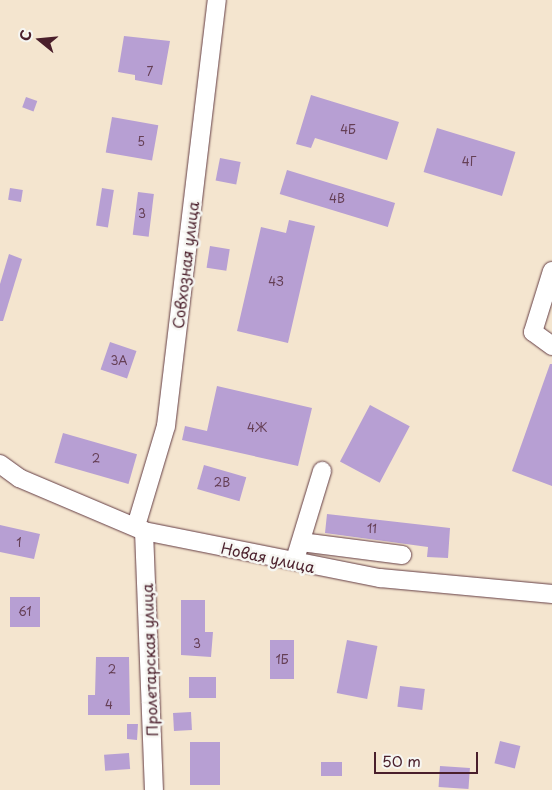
<!DOCTYPE html>
<meta charset="utf-8">
<style>
body{margin:0}
#map{position:relative;width:552px;height:790px;overflow:hidden;background:#f4e5cf;font-family:"Playpen Sans",sans-serif}
div>[style]{position:absolute}
.building>*{inset:0;background:#b79fd3;transform-origin:0 0}
.roads{filter:drop-shadow(0 0 1px #643d44) drop-shadow(0 0 1px #643d44)}
.minor>*{height:18px;margin:-9px;padding:0 9px;transform-origin:9px;border-radius:9px;background:#fff}
span{translate:-50% -50%;white-space:nowrap;text-align:center;line-height:1.15;-webkit-text-stroke:5px #f6f6f2;paint-order:stroke}
.number-label{font-size:12px;color:#653f55}
.number-label span{-webkit-text-stroke-width:0}
.street-label{font-size:15px;color:#4a1f2b}
.north{position:absolute;left:15px;top:15px;width:50px;height:50px;-webkit-text-stroke:4px #f6f6f2;paint-order:stroke;rotate:287deg;font-size:14px;font-weight:700;line-height:20px;text-align:center;color:#4a1f2b}
.north::after{content:'';display:block;margin:auto;width:18px;height:22px;background:#4a1f2b;clip-path:polygon(50% 0,100% 100%,50% 72%,0 100%)}
.scale{position:absolute;left:374px;top:752px;width:104px;height:22px;box-sizing:border-box;border:2px solid #4a1f2b;border-top:0;padding-left:6px;font-size:15px;line-height:18px;white-space:nowrap;color:#4a1f2b;-webkit-text-stroke:4px #f6f6f2;paint-order:stroke}
</style>
<div id="map">
<div class="building">
<div style="clip-path:polygon(124px 36px,170px 41px,162px 85px,135px 80px,135px 75px,118px 72px)"></div>
<div style="clip-path:polygon(311px 95px,399px 122px,387px 160px,315px 138px,311px 148px,296px 144px)"></div>
<div style="left:26px;top:97px;width:12px;height:11px;rotate:20deg"></div>
<div style="left:112px;top:117px;width:47px;height:36px;rotate:10deg"></div>
<div style="left:437px;top:128px;width:82px;height:46px;rotate:17deg"></div>
<div style="left:220px;top:158px;width:21px;height:23px;rotate:11deg"></div>
<div style="left:287px;top:170px;width:113px;height:25px;rotate:17deg"></div>
<div style="left:10px;top:188px;width:13px;height:12px;rotate:9deg"></div>
<div style="left:102px;top:188px;width:12px;height:38px;rotate:9deg"></div>
<div style="left:138px;top:192px;width:16px;height:43px;rotate:7deg"></div>
<div style="clip-path:polygon(289px 220px,315px 226px,288px 343px,237px 331px,261px 227px,286px 233px)"></div>
<div style="left:210px;top:246px;width:20px;height:22px;rotate:9deg"></div>
<div style="clip-path:polygon(9px 254px,22px 259px,3px 321px,0 321px,0 284px)"></div>
<div style="left:110px;top:342px;width:28px;height:29px;rotate:19deg"></div>
<div style="clip-path:polygon(550px 364px,552px 364px,552px 486px,512px 471px)"></div>
<div style="clip-path:polygon(217px 386px,312px 408px,298px 466px,182px 440px,185px 426px,207px 431px)"></div>
<div style="left:370px;top:405px;width:45px;height:64px;rotate:28deg"></div>
<div style="left:63px;top:433px;width:77px;height:31px;rotate:16deg"></div>
<div style="left:204px;top:465px;width:44px;height:25px;rotate:16deg"></div>
<div style="clip-path:polygon(327px 514px,450px 528px,448px 558px,427px 557px,428px 547px,325px 533px)"></div>
<div style="clip-path:polygon(0 525px,40px 534px,34px 559px,0 552px)"></div>
<div style="left:10px;top:597px;width:30px;height:30px"></div>
<div style="clip-path:polygon(181px 600px,205px 600px,205px 632px,213px 632px,211px 657px,181px 655px)"></div>
<div style="left:270px;top:640px;width:24px;height:39px"></div>
<div style="left:347px;top:640px;width:31px;height:54px;rotate:11deg"></div>
<div style="clip-path:polygon(96px 657px,129px 657px,130px 715px,88px 715px,88px 695px,95px 695px)"></div>
<div style="left:189px;top:677px;width:27px;height:21px"></div>
<div style="left:400px;top:686px;width:25px;height:21px;rotate:7deg"></div>
<div style="left:191px;top:712px;width:18px;height:18px;rotate:87deg"></div>
<div style="clip-path:polygon(127px 724px,138px 724px,137px 740px,127px 739px)"></div>
<div style="left:500px;top:741px;width:21px;height:23px;rotate:14deg"></div>
<div style="left:190px;top:742px;width:30px;height:43px"></div>
<div style="left:129px;top:753px;width:16px;height:25px;rotate:86deg"></div>
<div style="left:321px;top:762px;width:21px;height:14px"></div>
<div style="left:440px;top:766px;width:30px;height:21px;rotate:4deg"></div>
</div>
<div class="roads">
<div class="minor">
<div style="left:552px;top:271px;width:64px;rotate:107.3deg"></div>
<div style="left:533px;top:332px;width:24px;rotate:36deg"></div>
<div style="left:0;top:464px;width:24px;rotate:36deg"></div>
<div style="left:19px;top:478px;width:136px;rotate:23deg"></div>
<div style="left:144px;top:531px;width:241px;rotate:11.3deg"></div>
<div style="left:380px;top:578px;width:173px;rotate:5.3deg"></div>
<div style="left:136px;top:526px;width:104px;rotate:-73.3deg"></div>
<div style="left:166px;top:426px;width:429px;rotate:-83.2deg"></div>
<div style="left:144px;top:531px;width:259px;rotate:87.8deg"></div>
<div style="left:301px;top:542px;width:102px;rotate:7.3deg"></div>
<div style="left:297px;top:553px;width:86px;rotate:-73deg"></div>
</div>
</div>
<div class="number-label">
<span style="left:150px;top:72px">7</span>
<span style="left:348px;top:130px">4Б</span>
<span style="left:141px;top:142px">5</span>
<span style="left:469px;top:162px">4Г</span>
<span style="left:337px;top:199px">4В</span>
<span style="left:142px;top:214px">3</span>
<span style="left:276px;top:282px">4З</span>
<span style="left:119px;top:361px">3А</span>
<span style="left:257px;top:428px">4Ж</span>
<span style="left:96px;top:459px">2</span>
<span style="left:222px;top:483px">2В</span>
<span style="left:372px;top:529px">11</span>
<span style="left:19px;top:543px">1</span>
<span style="left:25px;top:612px">61</span>
<span style="left:197px;top:644px">3</span>
<span style="left:282px;top:660px">1Б</span>
<span style="left:112px;top:670px">2</span>
<span style="left:109px;top:705px">4</span>
</div>
<div class="street-label">
<span style="left:185px;top:265px;rotate:-83deg">Совхозная улица</span>
<span style="left:268px;top:557px;rotate:12deg">Новая улица</span>
<span style="left:149px;top:660px;rotate:-92deg">Пролетарская улица</span>
</div>
<div class="north">С</div>
<div class="scale">50 m</div>
</div>
